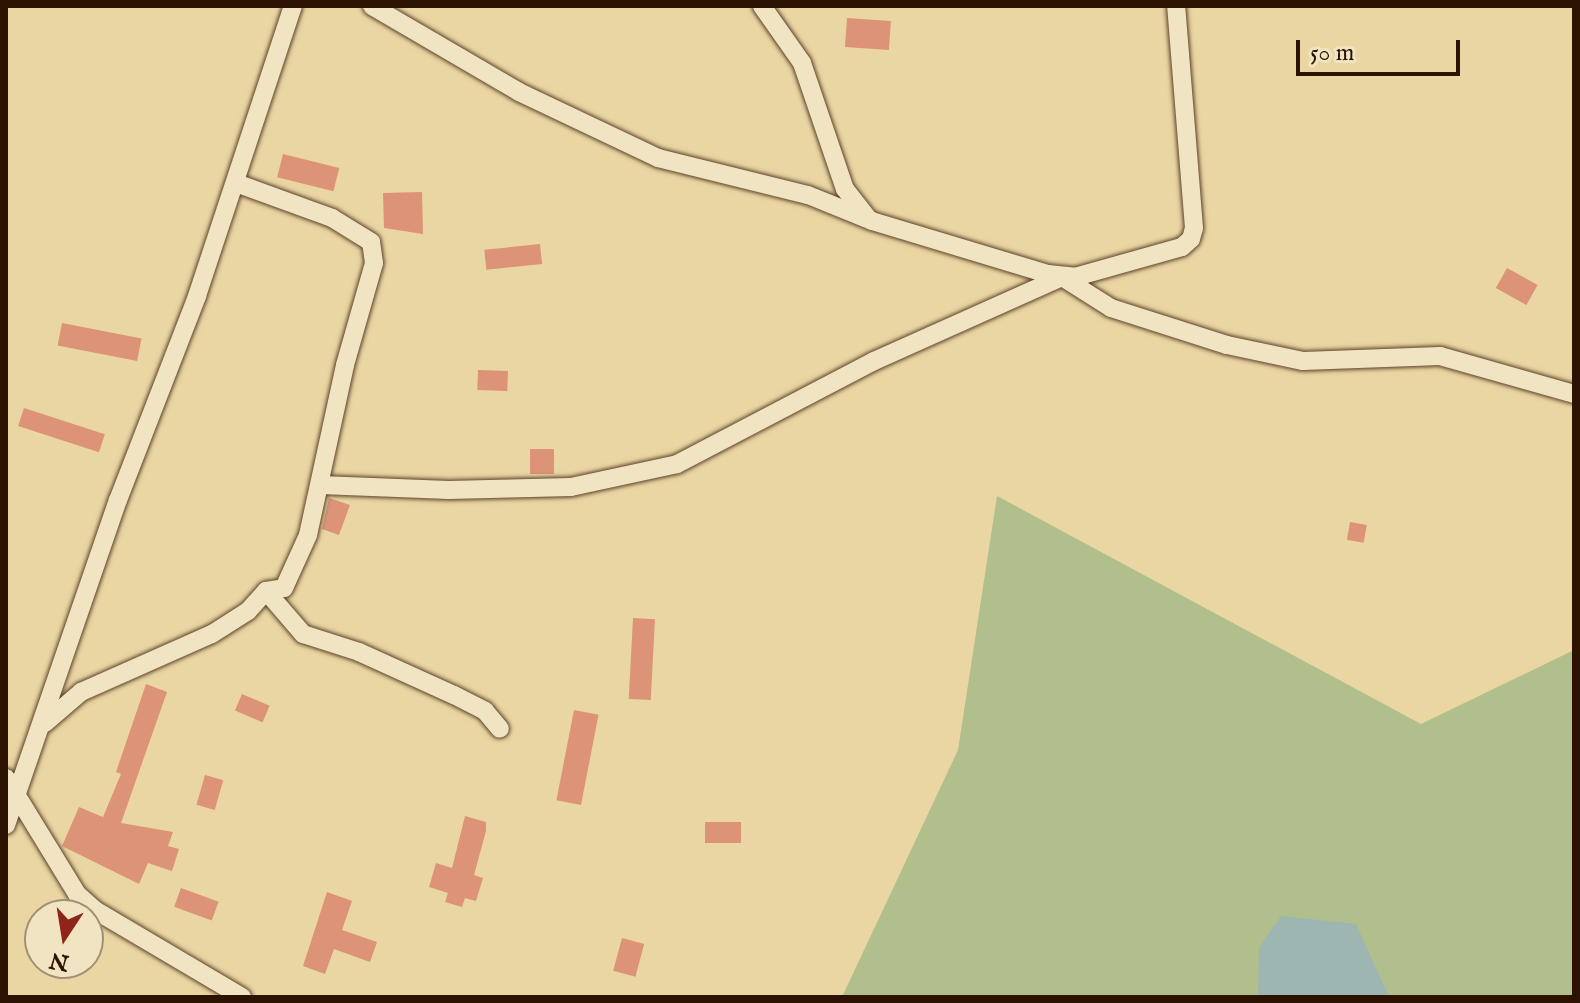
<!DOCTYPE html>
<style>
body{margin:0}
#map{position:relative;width:1580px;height:1003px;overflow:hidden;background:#ead6a3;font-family:"IM FELL English",serif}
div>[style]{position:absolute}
.green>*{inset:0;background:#b0bf8b}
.water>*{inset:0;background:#9db6b1}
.building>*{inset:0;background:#dc9378;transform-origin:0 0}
.roads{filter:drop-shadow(0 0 2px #5c4329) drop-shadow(0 0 2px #5c4329)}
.minor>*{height:18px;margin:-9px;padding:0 9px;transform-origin:9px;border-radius:9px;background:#f1e4c3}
span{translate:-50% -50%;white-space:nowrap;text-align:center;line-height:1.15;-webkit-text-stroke:7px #f1e4c3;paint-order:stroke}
.frame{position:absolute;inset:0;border:8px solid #2c1200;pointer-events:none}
.north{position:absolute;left:24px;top:899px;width:80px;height:80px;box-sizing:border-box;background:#f1e4c3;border:2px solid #a29075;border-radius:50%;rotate:192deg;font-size:22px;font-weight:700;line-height:32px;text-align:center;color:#2c1200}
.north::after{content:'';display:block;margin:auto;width:28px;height:36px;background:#8f2418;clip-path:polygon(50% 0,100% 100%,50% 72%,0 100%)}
.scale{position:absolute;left:1296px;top:40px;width:164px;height:36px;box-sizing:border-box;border:4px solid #2c1200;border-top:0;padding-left:10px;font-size:24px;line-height:28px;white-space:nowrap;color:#2c1200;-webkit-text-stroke:6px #f1e4c3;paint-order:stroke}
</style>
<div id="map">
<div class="green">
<div style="clip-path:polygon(997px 496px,1421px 724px,1574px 650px,1574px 997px,842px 997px,958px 750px)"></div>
</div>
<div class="water">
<div style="clip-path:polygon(1281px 916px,1356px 924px,1389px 997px,1258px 997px,1259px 948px)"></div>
</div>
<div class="building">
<div style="left:847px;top:18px;width:44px;height:29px;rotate:4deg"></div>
<div style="left:283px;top:154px;width:58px;height:24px;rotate:14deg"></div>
<div style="clip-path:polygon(422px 192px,423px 234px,384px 228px,383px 193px)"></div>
<div style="left:540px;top:244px;width:20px;height:56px;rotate:84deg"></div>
<div style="left:1507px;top:268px;width:35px;height:23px;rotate:29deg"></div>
<div style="left:62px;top:323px;width:81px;height:23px;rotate:11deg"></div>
<div style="left:478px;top:370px;width:30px;height:20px;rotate:2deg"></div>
<div style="left:24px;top:408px;width:85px;height:19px;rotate:18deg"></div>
<div style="left:530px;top:449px;width:24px;height:25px"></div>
<div style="clip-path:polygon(329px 498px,350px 505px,339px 535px,322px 529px)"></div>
<div style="left:1350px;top:522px;width:17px;height:18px;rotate:10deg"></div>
<div style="left:633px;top:618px;width:22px;height:81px;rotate:3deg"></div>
<div style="clip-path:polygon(146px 684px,167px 692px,121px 823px,173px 832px,168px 846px,179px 849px,172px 871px,148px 863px,139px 884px,62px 846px,79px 807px,103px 817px,121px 774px,116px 772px)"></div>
<div style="left:242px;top:694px;width:30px;height:18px;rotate:23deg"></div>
<div style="left:574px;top:710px;width:25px;height:92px;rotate:11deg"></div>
<div style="left:205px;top:775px;width:19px;height:31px;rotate:16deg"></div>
<div style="clip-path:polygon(465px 816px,486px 822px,486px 831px,474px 875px,483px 878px,476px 901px,465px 898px,462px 907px,445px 902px,448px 893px,429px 887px,436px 863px,452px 868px)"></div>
<div style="left:705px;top:822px;width:36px;height:21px"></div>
<div style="left:181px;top:888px;width:40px;height:20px;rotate:20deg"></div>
<div style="clip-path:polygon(327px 892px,352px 901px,342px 930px,377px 942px,370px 962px,334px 949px,325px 974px,303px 966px)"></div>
<div style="left:622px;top:938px;width:23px;height:34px;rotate:15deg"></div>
</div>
<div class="roads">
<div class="minor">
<div style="left:372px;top:6px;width:170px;rotate:30.3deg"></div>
<div style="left:519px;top:92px;width:154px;rotate:25.4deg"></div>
<div style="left:658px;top:158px;width:154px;rotate:13.9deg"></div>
<div style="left:808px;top:195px;width:69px;rotate:22.1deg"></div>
<div style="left:872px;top:221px;width:184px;rotate:16.8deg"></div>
<div style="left:1048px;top:274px;width:27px;rotate:6deg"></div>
<div style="left:1075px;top:277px;width:111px;rotate:-15.7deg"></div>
<div style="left:1182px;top:247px;width:12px;rotate:-42deg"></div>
<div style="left:1191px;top:239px;width:11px;rotate:-75deg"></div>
<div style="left:1194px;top:228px;width:223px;rotate:-94.6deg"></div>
<div style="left:762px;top:6px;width:70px;rotate:54.9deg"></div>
<div style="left:802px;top:63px;width:133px;rotate:71.2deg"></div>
<div style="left:845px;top:189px;width:36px;rotate:52deg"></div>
<div style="left:1062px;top:277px;width:58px;rotate:32.3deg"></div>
<div style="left:1111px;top:308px;width:122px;rotate:17.7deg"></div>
<div style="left:1227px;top:345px;width:78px;rotate:11.9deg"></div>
<div style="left:1303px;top:361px;width:137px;rotate:-2.1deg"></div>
<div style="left:1440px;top:356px;width:139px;rotate:15.8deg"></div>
<div style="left:320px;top:485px;width:129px;rotate:2.2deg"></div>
<div style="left:449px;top:490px;width:122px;rotate:-1.4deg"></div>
<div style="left:571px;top:487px;width:108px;rotate:-12.2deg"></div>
<div style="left:677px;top:464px;width:222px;rotate:-27.6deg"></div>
<div style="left:874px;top:361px;width:206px;rotate:-24.1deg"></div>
<div style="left:266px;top:591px;width:57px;rotate:49.3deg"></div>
<div style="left:303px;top:634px;width:59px;rotate:17.8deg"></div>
<div style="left:359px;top:652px;width:104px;rotate:24.4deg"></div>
<div style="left:454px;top:695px;width:35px;rotate:27deg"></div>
<div style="left:485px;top:711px;width:23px;rotate:50deg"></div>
<div style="left:45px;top:723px;width:48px;rotate:-40.7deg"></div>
<div style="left:81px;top:692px;width:143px;rotate:-23.9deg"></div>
<div style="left:212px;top:634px;width:43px;rotate:-32.6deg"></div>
<div style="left:248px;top:611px;width:27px;rotate:-48deg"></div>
<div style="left:266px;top:591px;width:18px;rotate:-9deg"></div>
<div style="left:284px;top:588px;width:58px;rotate:-65.6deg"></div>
<div style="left:308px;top:535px;width:174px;rotate:-77.7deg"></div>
<div style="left:345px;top:365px;width:106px;rotate:-74.1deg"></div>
<div style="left:374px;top:263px;width:21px;rotate:-98deg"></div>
<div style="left:371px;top:242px;width:46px;rotate:-148.4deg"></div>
<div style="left:332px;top:218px;width:102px;rotate:-160deg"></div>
<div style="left:6px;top:778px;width:136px;rotate:58.5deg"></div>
<div style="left:77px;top:894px;width:24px;rotate:42deg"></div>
<div style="left:95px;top:910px;width:171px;rotate:30.6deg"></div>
<div style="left:6px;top:825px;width:344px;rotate:-71deg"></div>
<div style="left:118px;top:500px;width:219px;rotate:-68.8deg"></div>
<div style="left:197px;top:296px;width:305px;rotate:-71.7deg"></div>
</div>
</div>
<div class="frame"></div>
<div class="north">N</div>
<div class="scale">50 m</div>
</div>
